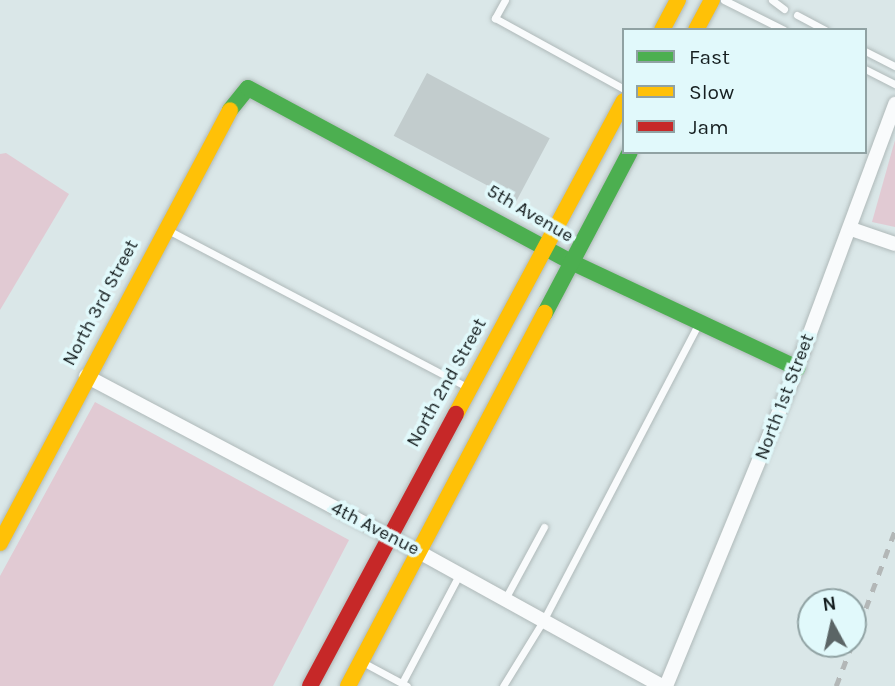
<!DOCTYPE html>
<style>
body{margin:0}
#map{position:relative;width:895px;height:686px;overflow:hidden;background:#dae7e8;font-family:Karla,sans-serif}
div>[style]{position:absolute}
.green>*{inset:0;background:#e1cad3}
.building>*{inset:0;background:#c2cccd;transform-origin:0 0}
.roads{filter:drop-shadow(0 0 2px #afb9b9) drop-shadow(0 0 2px #afb9b9)}
.lane>*{height:7px;margin:-3.5px;padding:0 3.5px;transform-origin:3.5px;border-radius:3.5px;background:#f9fbfc}
.street>*{height:14px;margin:-7px;padding:0 7px;transform-origin:7px;border-radius:7px;background:#f9fbfc}
.fast>*{height:16px;margin:-8px;padding:0 8px;transform-origin:8px;border-radius:8px;background:#4caf50}
.slow>*{height:16px;margin:-8px;padding:0 8px;transform-origin:8px;border-radius:8px;background:#ffc107}
.jam>*{height:16px;margin:-8px;padding:0 8px;transform-origin:8px;border-radius:8px;background:#c62828}
.rail>*{height:4.5px;margin-top:-2.25px;transform-origin:0;background:repeating-linear-gradient(90deg,#b3b7b7 0 9px,transparent 0 18px)}
span{translate:-50% -50%;white-space:nowrap;text-align:center;line-height:1.15;-webkit-text-stroke:7px #e1f9fb;paint-order:stroke}
.street-label{font-size:19px;color:#161f20}
.legend{position:absolute;left:622px;top:28px;width:245px;height:126px;box-sizing:border-box;background:#e1f9fb;border:2px solid #90a2a3;margin:0;padding:9px 12px;list-style:none;font-size:21px;color:#161f20}
.legend li{display:flex;align-items:center;gap:14px;height:35px}
.legend b{width:35px;border:2px solid #90a2a3}
.north{position:absolute;left:797px;top:588px;width:70px;height:70px;box-sizing:border-box;background:#e1f9fb;border:2px solid #90a2a3;border-radius:50%;rotate:352deg;font-size:19px;font-weight:700;line-height:28px;text-align:center;color:#161f20}
.north::after{content:'';display:block;margin:auto;width:24px;height:32px;background:#5b6566;clip-path:polygon(50% 0,100% 100%,50% 72%,0 100%)}
</style>
<div id="map">
<div class="green">
<div style="clip-path:polygon(895px 140px,895px 227px,872px 222px)"></div>
<div style="clip-path:polygon(6px 153px,69px 194px,0 310px,0 154px)"></div>
<div style="clip-path:polygon(95px 402px,349px 540px,273px 686px,0 686px,0 576px)"></div>
</div>
<div class="building">
<div style="left:427px;top:73px;width:139px;height:71px;rotate:28deg"></div>
</div>
<div class="roads">
<div class="lane">
<div style="left:505px;top:0;width:21px;rotate:119deg"></div>
<div style="left:495px;top:18px;width:147px;rotate:28.8deg"></div>
<div style="left:724px;top:0;width:67px;rotate:26.6deg"></div>
<div style="left:772px;top:0;width:15px;rotate:37deg"></div>
<div style="left:797px;top:15px;width:32px;rotate:28deg"></div>
<div style="left:865px;top:51px;width:34px;rotate:27deg"></div>
<div style="left:865px;top:69px;width:34px;rotate:27deg"></div>
<div style="left:166px;top:229px;width:338px;rotate:27.7deg"></div>
<div style="left:505px;top:599px;width:82px;rotate:-61.6deg"></div>
<div style="left:368px;top:665px;width:44px;rotate:28.3deg"></div>
<div style="left:402px;top:683px;width:122px;rotate:-62.2deg"></div>
<div style="left:503px;top:686px;width:76px;rotate:-58.4deg"></div>
<div style="left:543px;top:621px;width:336px;rotate:-62.4deg"></div>
</div>
<div class="street">
<div style="left:851px;top:229px;width:46px;rotate:18.8deg"></div>
<div style="left:86px;top:376px;width:377px;rotate:27.9deg"></div>
<div style="left:419px;top:552px;width:277px;rotate:28.9deg"></div>
<div style="left:666px;top:686px;width:344px;rotate:-67.6deg"></div>
<div style="left:797px;top:368px;width:282px;rotate:-69.6deg"></div>
</div>
<div class="fast">
<div style="left:230px;top:110px;width:28px;rotate:-51deg"></div>
<div style="left:248px;top:88px;width:367px;rotate:28.3deg"></div>
<div style="left:571px;top:262px;width:250px;rotate:25.1deg"></div>
<div style="left:545px;top:313px;width:182px;rotate:-62.2deg"></div>
</div>
<div class="slow">
<div style="left:662px;top:30px;width:34px;rotate:-62deg"></div>
<div style="left:696px;top:30px;width:34px;rotate:-62deg"></div>
<div style="left:456px;top:414px;width:355px;rotate:-61.8deg"></div>
<div style="left:0;top:543px;width:490px;rotate:-62deg"></div>
<div style="left:348px;top:686px;width:422px;rotate:-62.2deg"></div>
</div>
<div class="jam">
<div style="left:310px;top:686px;width:309px;rotate:-61.8deg"></div>
</div>
</div>
<div class="rail">
<div style="left:853px;top:642px;width:120px;rotate:-69.4deg"></div>
<div style="left:836px;top:686px;width:45px;rotate:-69.1deg"></div>
</div>
<div class="street-label">
<span style="left:530px;top:214px;rotate:30deg">5th Avenue</span>
<span style="left:101px;top:303px;rotate:-62deg">North 3rd Street</span>
<span style="left:447px;top:383px;rotate:-61deg">North 2nd Street</span>
<span style="left:785px;top:397px;rotate:-69deg">North 1st Street</span>
<span style="left:375px;top:529px;rotate:27deg">4th Avenue</span>
</div>
<ul class="legend">
<li><b style="height:9px;background:#4caf50"></b>Fast</li>
<li><b style="height:9px;background:#ffc107"></b>Slow</li>
<li><b style="height:9px;background:#c62828"></b>Jam</li>
</ul>
<div class="north">N</div>
</div>
